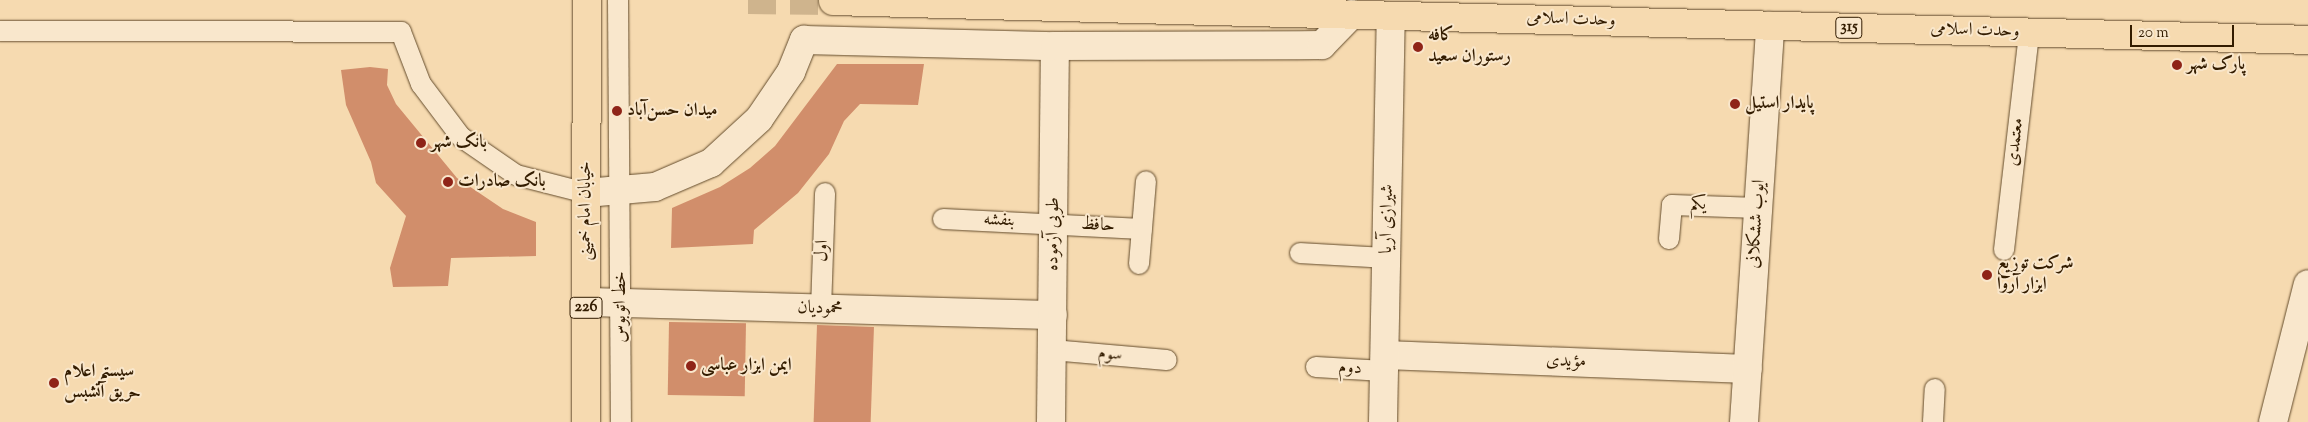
<!DOCTYPE html>
<meta charset="utf-8">
<style>
body{margin:0}
#map{position:relative;width:2308px;height:422px;overflow:hidden;background:#f6dab0;font-family:"Sorts Mill Goudy",Amiri,serif}
div>[style]{position:absolute}
.building>*{inset:0;background:#d18e6b;transform-origin:0 0}
.primary-tunnel>*{height:28px;margin-top:-14px;transform-origin:0;background:repeating-linear-gradient(90deg,#cfb48d 0 28px,transparent 0 42px)}
.roads{filter:drop-shadow(0 0 1px #644c2c) drop-shadow(0 0 1px #644c2c)}
.service>*{height:20px;margin:-10px;padding:0 10px;transform-origin:10px;border-radius:10px;background:#f9e7cc}
.minor>*{height:28px;margin:-14px;padding:0 14px;transform-origin:14px;border-radius:14px;background:#f9e7cc}
.tertiary>*{height:28px;margin:-14px;padding:0 14px;transform-origin:14px;border-radius:14px;background:#f9e7cc}
.secondary>*{height:28px;margin:-14px;padding:0 14px;transform-origin:14px;border-radius:14px;background:#f9e7cc}
.primary>*{height:28px;margin:-14px;padding:0 14px;transform-origin:14px;border-radius:14px;background:#f6dab0}
.dots>*{width:14px;height:14px;translate:-50% -50%;box-sizing:border-box;border:2px solid #f9e7cc;border-radius:50%}
span{translate:-50% -50%;white-space:nowrap;text-align:center;line-height:1.15;-webkit-text-stroke:4px #f9e7cc;paint-order:stroke}
.shield-label span{padding:1px 4px;background:#f9e7cc;border:1px solid;border-radius:4px;-webkit-text-stroke-width:0}
.shield-label{font-size:16px;color:#331c00;font-weight:700}
.street-label{font-size:18px;color:#331c00}
.poi-label{font-size:18px;color:#331c00;font-weight:700}
.left{translate:0 -50%;text-align:left}
.scale{position:absolute;left:2130px;top:25px;width:104px;height:22px;box-sizing:border-box;border:2px solid #331c00;border-top:0;padding-left:6px;font-size:15px;line-height:18px;white-space:nowrap;color:#331c00;-webkit-text-stroke:4px #f9e7cc;paint-order:stroke}
</style>
<div id="map">
<div class="building">
<div style="clip-path:polygon(837px 64px,924px 64px,918px 105px,860px 104px,844px 121px,829px 154px,798px 193px,754px 230px,753px 244px,671px 248px,672px 208px,720px 187px,750px 168px,775px 146px)"></div>
<div style="clip-path:polygon(370px 67px,388px 69px,387px 85px,396px 104px,457px 178px,503px 209px,536px 222px,536px 256px,451px 258px,448px 286px,393px 287px,390px 268px,406px 216px,376px 183px,371px 162px,346px 105px,341px 70px)"></div>
<div style="left:669px;top:322px;width:77px;height:73px;rotate:1deg"></div>
<div style="left:817px;top:325px;width:57px;height:97px;rotate:2deg"></div>
</div>
<div class="primary-tunnel">
<div style="left:748px;top:0;width:85px;rotate:0.7deg"></div>
</div>
<div class="roads">
<div class="service">
<div style="left:618px;top:0;width:422px;rotate:89.6deg"></div>
<div style="left:0;top:31px;width:401px;rotate:0.1deg"></div>
<div style="left:401px;top:32px;width:56px;rotate:69deg"></div>
<div style="left:421px;top:84px;width:66px;rotate:53deg"></div>
<div style="left:461px;top:137px;width:67px;rotate:34.6deg"></div>
<div style="left:516px;top:175px;width:72px;rotate:14.4deg"></div>
<div style="left:943px;top:219px;width:199px;rotate:2.9deg"></div>
<div style="left:1669px;top:239px;width:34px;rotate:-85deg"></div>
<div style="left:1672px;top:205px;width:86px;rotate:2deg"></div>
<div style="left:2004px;top:250px;width:218px;rotate:-83.4deg"></div>
<div style="left:1300px;top:253px;width:88px;rotate:3.3deg"></div>
<div style="left:1139px;top:264px;width:83px;rotate:-85.2deg"></div>
<div style="left:821px;top:309px;width:116px;rotate:-88deg"></div>
<div style="left:1052px;top:350px;width:115px;rotate:5deg"></div>
<div style="left:1316px;top:367px;width:68px;rotate:3.4deg"></div>
<div style="left:1933px;top:422px;width:33px;rotate:-87deg"></div>
</div>
<div class="minor">
<div style="left:586px;top:302px;width:467px;rotate:1.6deg"></div>
<div style="left:1385px;top:355px;width:363px;rotate:2.2deg"></div>
<div style="left:1051px;top:422px;width:376px;rotate:-89.4deg"></div>
<div style="left:1383px;top:422px;width:406px;rotate:-88.9deg"></div>
<div style="left:1744px;top:422px;width:397px;rotate:-86.2deg"></div>
</div>
<div class="tertiary">
<div style="left:2273px;top:422px;width:142px;rotate:-75.8deg"></div>
</div>
<div class="secondary">
<div style="left:586px;top:193px;width:69px;rotate:-5deg"></div>
<div style="left:655px;top:187px;width:61px;rotate:-23.2deg"></div>
<div style="left:711px;top:163px;width:65px;rotate:-42.5deg"></div>
<div style="left:759px;top:119px;width:57px;rotate:-55.8deg"></div>
<div style="left:791px;top:72px;width:35px;rotate:-68deg"></div>
<div style="left:804px;top:40px;width:251px;rotate:1.4deg"></div>
<div style="left:1055px;top:46px;width:267px;rotate:-0.2deg"></div>
<div style="left:1322px;top:45px;width:43px;rotate:-45.9deg"></div>
</div>
<div class="primary">
<div style="left:833px;top:1px;width:1476px;rotate:1.51deg"></div>
<div style="left:586px;top:422px;width:422px;rotate:-89.9deg"></div>
</div>
</div>
<div class="dots">
<div style="left:1418px;top:47px;background:#8f2418"></div>
<div style="left:2177px;top:65px;background:#8f2418"></div>
<div style="left:1735px;top:104px;background:#8f2418"></div>
<div style="left:617px;top:111px;background:#8f2418"></div>
<div style="left:421px;top:143px;background:#8f2418"></div>
<div style="left:448px;top:182px;background:#8f2418"></div>
<div style="left:1987px;top:275px;background:#8f2418"></div>
<div style="left:691px;top:366px;background:#8f2418"></div>
<div style="left:54px;top:383px;background:#8f2418"></div>
</div>
<div class="shield-label">
<span style="left:1849px;top:28px">315</span>
<span style="left:586px;top:308px">226</span>
</div>
<div class="street-label">
<span style="left:1571px;top:20px;rotate:2deg">وحدت اسلامی</span>
<span style="left:1975px;top:31px;rotate:2deg">وحدت اسلامی</span>
<span style="left:2016px;top:142px;rotate:-84deg">معتمدی</span>
<span style="left:1698px;top:205px;rotate:2deg">یکم</span>
<span style="left:586px;top:211px;rotate:-90deg">خیابان امام خمینی</span>
<span style="left:1388px;top:219px;rotate:-89deg">شیرازی آریا</span>
<span style="left:999px;top:221px;rotate:2deg">بنفشه</span>
<span style="left:1757px;top:224px;rotate:-86deg">ایوب ششکلانی</span>
<span style="left:1098px;top:226px;rotate:4deg">حافظ</span>
<span style="left:1054px;top:234px;rotate:-89deg">طوبی آزموده</span>
<span style="left:823px;top:251px;rotate:-88deg">اول</span>
<span style="left:621px;top:307px;rotate:-90deg">خط اتوبوس</span>
<span style="left:820px;top:309px;rotate:1deg">محمودیان</span>
<span style="left:1110px;top:355px;rotate:5deg">سوم</span>
<span style="left:1566px;top:362px;rotate:2deg">مؤیدی</span>
<span style="left:1350px;top:369px;rotate:3deg">دوم</span>
</div>
<div class="poi-label">
<span class="left" style="left:1428px;top:47px">کافه<br>رستوران سعید</span>
<span class="left" style="left:2187px;top:65px">پارک شهر</span>
<span class="left" style="left:1745px;top:104px">پایدار استیل</span>
<span class="left" style="left:627px;top:111px">میدان حسن‌آباد</span>
<span class="left" style="left:431px;top:143px">بانک شهر</span>
<span class="left" style="left:458px;top:182px">بانک صادرات</span>
<span class="left" style="left:1997px;top:275px">شرکت توزیع<br>ابزار آروا</span>
<span class="left" style="left:701px;top:366px">ایمن ابزار عباسی</span>
<span class="left" style="left:64px;top:383px">سیستم اعلام<br>حریق آتشبس</span>
</div>
<div class="scale">20 m</div>
</div>
